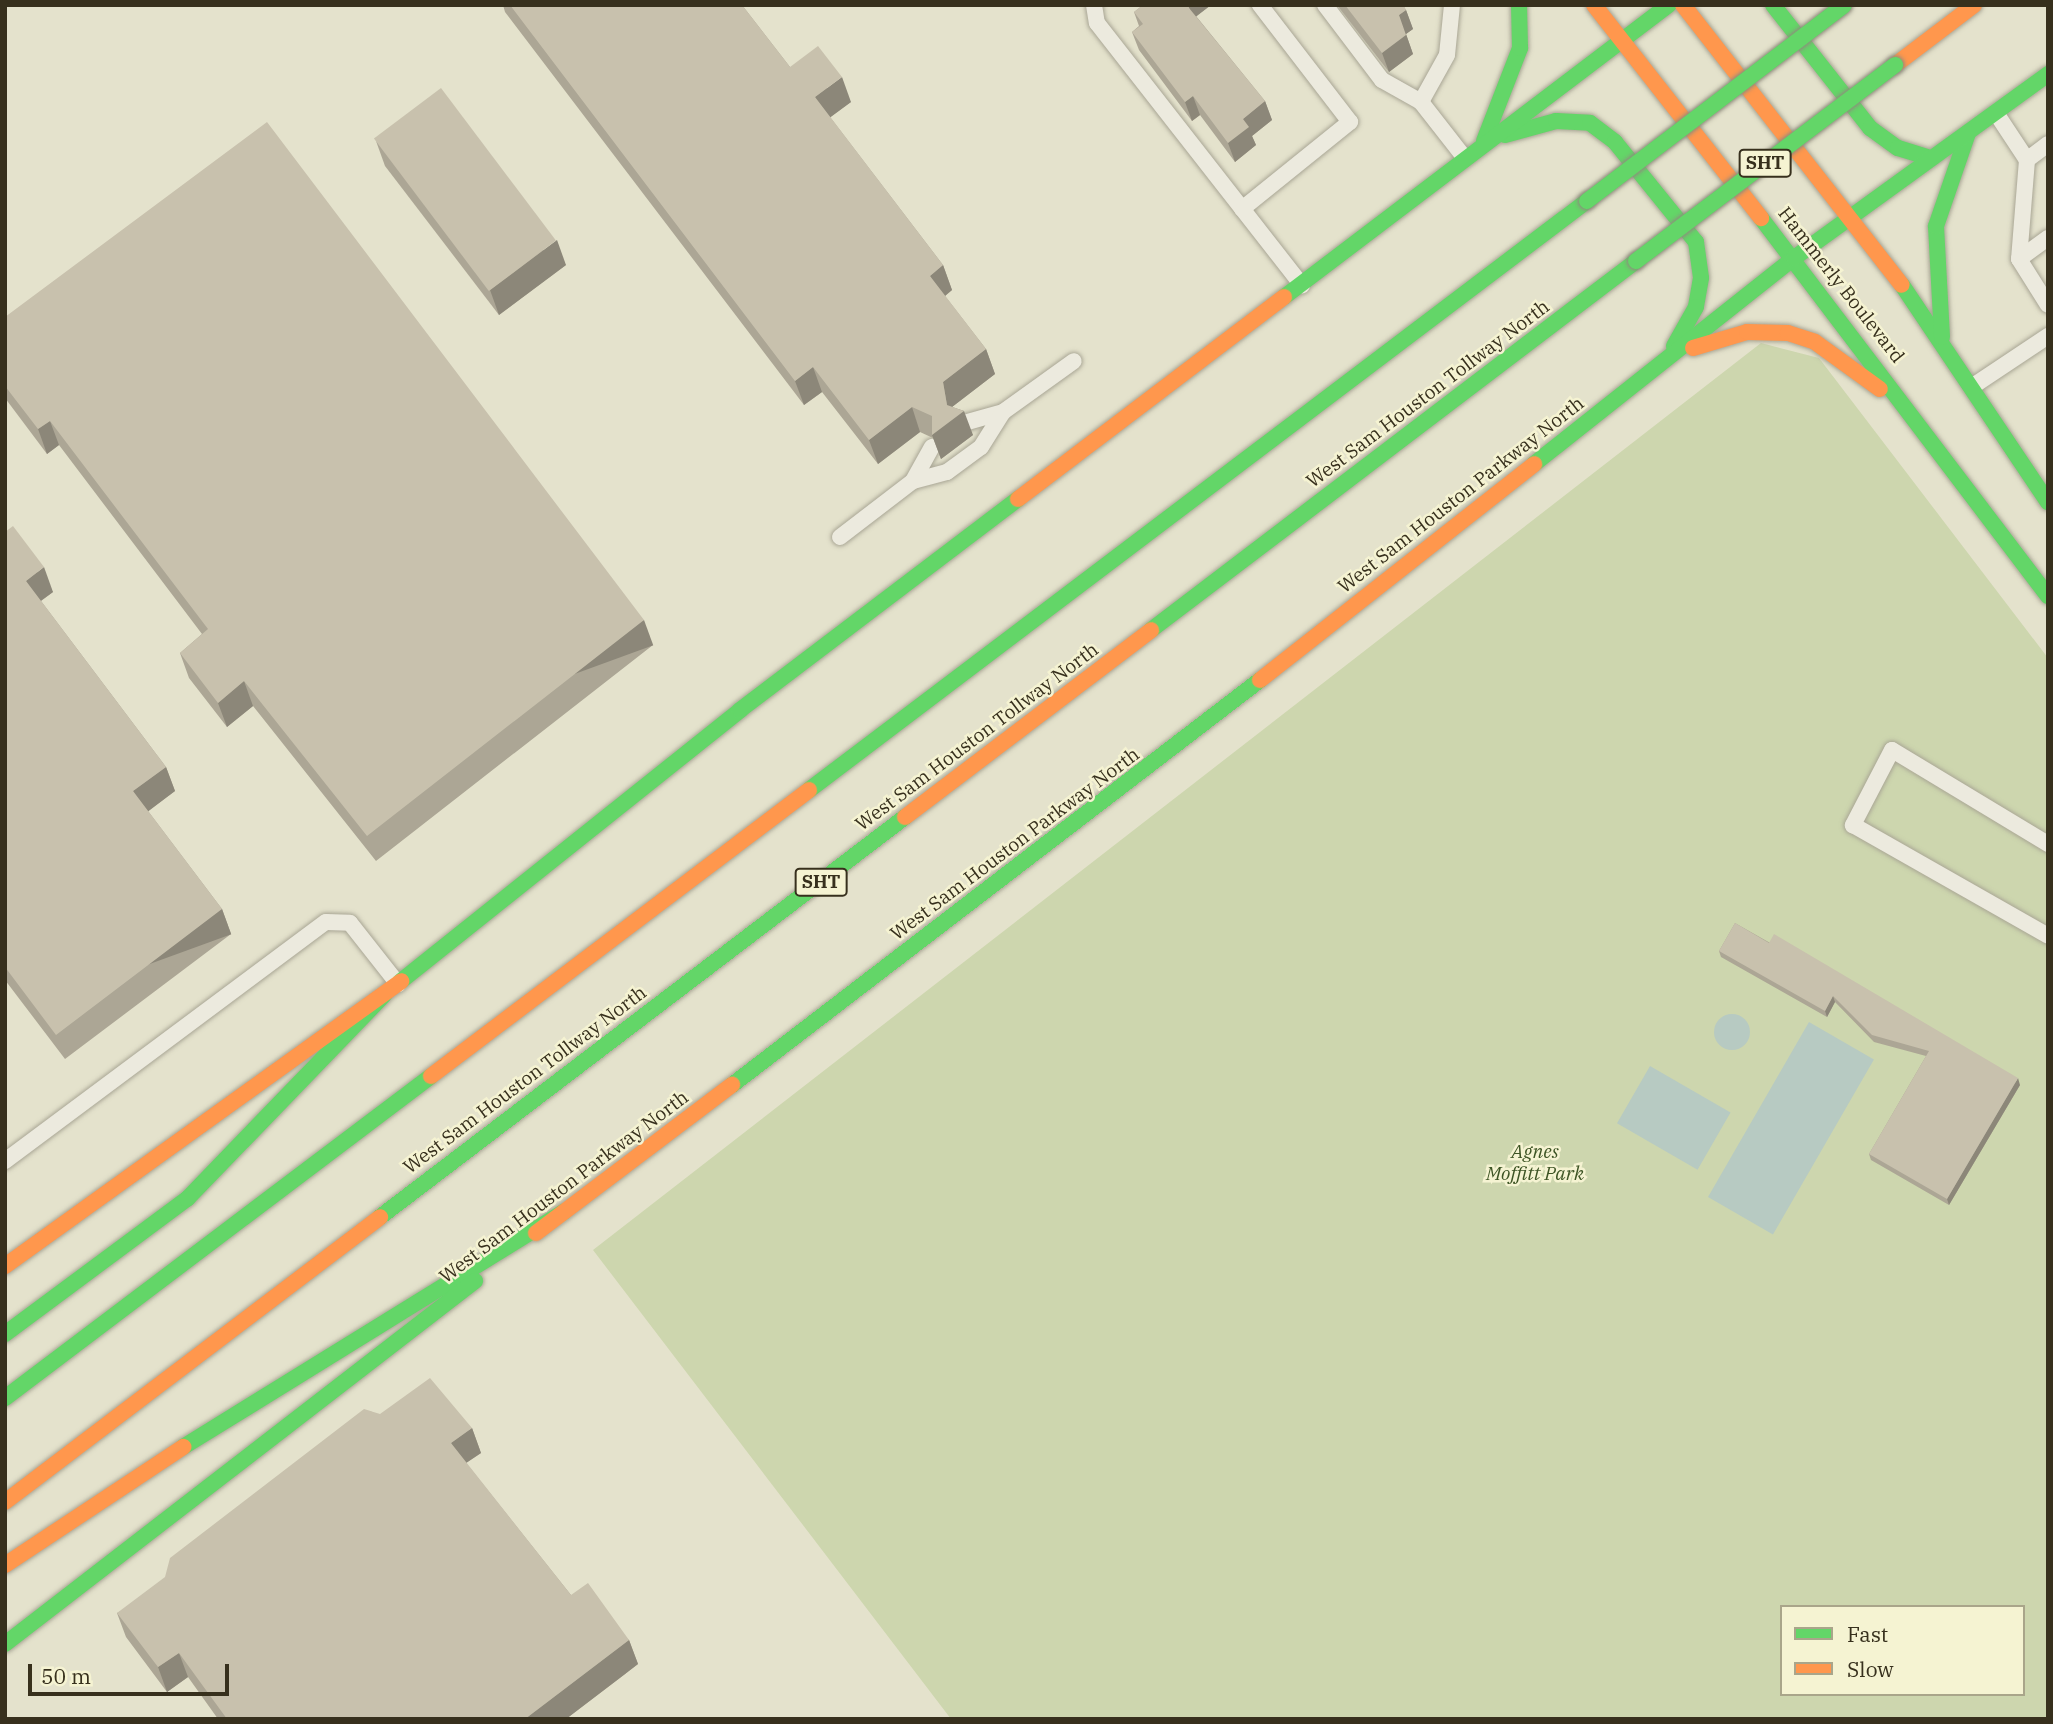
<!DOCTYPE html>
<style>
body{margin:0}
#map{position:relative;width:2053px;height:1724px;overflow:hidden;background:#e4e2cc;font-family:"IBM Plex Serif",serif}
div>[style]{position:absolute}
.green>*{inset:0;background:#cdd6ae}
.water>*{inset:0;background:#b7cac2;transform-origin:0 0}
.round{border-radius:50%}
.roads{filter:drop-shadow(0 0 2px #a9a695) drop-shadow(0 0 2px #a9a695)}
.lane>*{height:16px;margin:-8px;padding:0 8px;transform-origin:8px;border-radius:8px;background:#eceade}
.fast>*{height:16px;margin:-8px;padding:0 8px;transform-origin:8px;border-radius:8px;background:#63d668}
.slow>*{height:16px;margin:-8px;padding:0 8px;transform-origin:8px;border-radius:8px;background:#ff974d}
.bridges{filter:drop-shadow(0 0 2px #8e8b7c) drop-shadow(0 0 2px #8e8b7c)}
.fast-bridge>*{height:16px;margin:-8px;padding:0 8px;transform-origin:8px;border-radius:8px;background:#63d668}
.wall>*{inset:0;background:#aca695}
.shaded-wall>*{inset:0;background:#8c8779;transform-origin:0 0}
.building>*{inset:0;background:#c8c1ad;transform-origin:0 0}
span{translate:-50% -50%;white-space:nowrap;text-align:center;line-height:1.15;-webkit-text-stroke:5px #f5f3d2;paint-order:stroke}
.shield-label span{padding:2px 5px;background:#f5f3d2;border:2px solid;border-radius:5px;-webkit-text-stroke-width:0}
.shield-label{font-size:18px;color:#37301d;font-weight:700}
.street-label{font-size:19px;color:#37301d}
.park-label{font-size:19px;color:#3d5424;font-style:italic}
.frame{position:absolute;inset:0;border:7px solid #37301d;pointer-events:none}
.legend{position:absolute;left:1780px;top:1605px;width:245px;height:91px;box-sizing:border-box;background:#f5f3d2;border:2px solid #a9a58a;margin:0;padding:9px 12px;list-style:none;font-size:21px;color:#37301d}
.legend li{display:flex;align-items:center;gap:14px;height:35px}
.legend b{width:35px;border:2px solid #a9a58a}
.scale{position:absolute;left:28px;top:1664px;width:201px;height:32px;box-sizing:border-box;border:4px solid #37301d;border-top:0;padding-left:9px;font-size:21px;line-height:24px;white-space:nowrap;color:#37301d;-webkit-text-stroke:5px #f5f3d2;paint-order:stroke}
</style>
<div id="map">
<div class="green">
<div style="clip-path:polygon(evenodd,1761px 343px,1819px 358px,2048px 658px,2048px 1719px,951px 1719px,593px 1250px,1761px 343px,1782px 1607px,2023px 1607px,2023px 1694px,1782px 1694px,1782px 1607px)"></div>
</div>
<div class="water">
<div class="round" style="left:1714px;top:1014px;width:36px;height:36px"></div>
<div style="left:1809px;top:1022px;width:75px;height:202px;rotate:30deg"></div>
<div style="left:1650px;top:1066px;width:93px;height:66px;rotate:30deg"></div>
</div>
<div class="roads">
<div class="lane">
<div style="left:1094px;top:5px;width:18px;rotate:81deg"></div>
<div style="left:1097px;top:23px;width:333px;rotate:52deg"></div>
<div style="left:1325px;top:5px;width:94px;rotate:52.8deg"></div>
<div style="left:1382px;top:80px;width:45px;rotate:29.4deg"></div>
<div style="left:1452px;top:5px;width:50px;rotate:95.7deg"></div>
<div style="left:1447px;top:55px;width:54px;rotate:119deg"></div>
<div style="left:1421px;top:102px;width:70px;rotate:52deg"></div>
<div style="left:1996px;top:113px;width:56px;rotate:56.6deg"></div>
<div style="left:2048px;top:144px;width:26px;rotate:143deg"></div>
<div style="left:2027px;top:160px;width:99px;rotate:94.6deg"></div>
<div style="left:2019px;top:259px;width:54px;rotate:57.8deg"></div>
<div style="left:1242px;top:209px;width:139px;rotate:-38.9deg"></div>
<div style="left:1350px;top:122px;width:148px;rotate:-127.6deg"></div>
<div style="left:2019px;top:259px;width:36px;rotate:-36deg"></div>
<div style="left:1976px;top:384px;width:87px;rotate:-33.7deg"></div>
<div style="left:964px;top:423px;width:41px;rotate:-15.8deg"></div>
<div style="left:1003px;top:412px;width:87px;rotate:-35.7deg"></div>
<div style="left:913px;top:481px;width:35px;rotate:-15deg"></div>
<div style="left:947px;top:472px;width:42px;rotate:-36.3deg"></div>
<div style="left:981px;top:447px;width:41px;rotate:-57.8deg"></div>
<div style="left:840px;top:537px;width:92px;rotate:-37.5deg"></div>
<div style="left:913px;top:481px;width:39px;rotate:-61deg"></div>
<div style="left:2048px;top:844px;width:182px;rotate:-148.9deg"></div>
<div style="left:1892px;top:750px;width:85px;rotate:117.5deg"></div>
<div style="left:1853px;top:825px;width:224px;rotate:29.6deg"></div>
<div style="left:5px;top:1161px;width:400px;rotate:-36.7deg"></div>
<div style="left:326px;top:922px;width:24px;rotate:2deg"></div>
<div style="left:350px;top:923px;width:78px;rotate:51.8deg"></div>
</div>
<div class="fast">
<div style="left:1773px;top:5px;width:157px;rotate:51.7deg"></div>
<div style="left:1870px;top:128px;width:34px;rotate:36deg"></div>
<div style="left:1898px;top:148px;width:31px;rotate:17deg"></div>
<div style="left:1505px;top:135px;width:53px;rotate:-15.4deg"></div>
<div style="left:1556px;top:121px;width:34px;rotate:3deg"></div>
<div style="left:1590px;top:123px;width:31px;rotate:37deg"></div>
<div style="left:1615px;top:142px;width:129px;rotate:51deg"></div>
<div style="left:1696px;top:242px;width:36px;rotate:82deg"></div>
<div style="left:1701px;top:278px;width:29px;rotate:100deg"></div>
<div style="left:1696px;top:307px;width:45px;rotate:119.4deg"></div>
<div style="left:1484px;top:141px;width:100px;rotate:-68.8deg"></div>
<div style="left:1520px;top:48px;width:43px;rotate:-91.3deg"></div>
<div style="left:1761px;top:218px;width:475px;rotate:52.8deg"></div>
<div style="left:1902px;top:285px;width:262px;rotate:56.1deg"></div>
<div style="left:1284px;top:297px;width:483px;rotate:-37.2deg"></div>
<div style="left:1942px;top:337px;width:111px;rotate:-93.1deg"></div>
<div style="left:1936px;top:226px;width:98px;rotate:-71deg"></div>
<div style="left:1534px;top:464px;width:332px;rotate:-38.4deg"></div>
<div style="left:1794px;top:258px;width:314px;rotate:-35.9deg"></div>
<div style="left:1151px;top:630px;width:609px;rotate:-37.26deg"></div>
<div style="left:809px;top:790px;width:976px;rotate:-37.13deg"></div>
<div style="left:401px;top:981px;width:434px;rotate:-38.6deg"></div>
<div style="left:740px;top:710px;width:349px;rotate:-37.2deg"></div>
<div style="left:732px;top:1085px;width:665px;rotate:-37.49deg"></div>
<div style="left:380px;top:1217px;width:660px;rotate:-37.3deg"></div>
<div style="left:5px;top:1334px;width:227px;rotate:-36.6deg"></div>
<div style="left:187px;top:1199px;width:284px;rotate:-46deg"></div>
<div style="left:5px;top:1398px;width:534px;rotate:-37.08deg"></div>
<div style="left:183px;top:1447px;width:448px;rotate:-31.7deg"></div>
<div style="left:5px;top:1644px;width:594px;rotate:-37.68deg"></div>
</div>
<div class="slow">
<div style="left:1594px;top:5px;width:271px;rotate:51.9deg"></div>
<div style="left:1683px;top:5px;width:355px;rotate:52deg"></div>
<div style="left:1895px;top:65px;width:99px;rotate:-37.2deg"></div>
<div style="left:1693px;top:348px;width:56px;rotate:-16.5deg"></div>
<div style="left:1747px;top:332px;width:41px;rotate:1.4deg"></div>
<div style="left:1788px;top:333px;width:28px;rotate:18deg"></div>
<div style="left:1815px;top:342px;width:80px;rotate:35.9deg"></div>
<div style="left:1018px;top:499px;width:334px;rotate:-37.2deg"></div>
<div style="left:1260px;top:680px;width:349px;rotate:-38.2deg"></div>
<div style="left:905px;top:817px;width:309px;rotate:-37.2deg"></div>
<div style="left:431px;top:1076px;width:474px;rotate:-37.1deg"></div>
<div style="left:536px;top:1233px;width:246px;rotate:-37.1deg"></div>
<div style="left:5px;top:1266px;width:488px;rotate:-35.7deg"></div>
<div style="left:5px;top:1502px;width:471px;rotate:-37.2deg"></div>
<div style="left:5px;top:1565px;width:214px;rotate:-33.5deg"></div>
</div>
</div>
<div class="bridges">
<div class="fast-bridge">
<div style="left:1587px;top:201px;width:323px;rotate:-37.3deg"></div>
<div style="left:1636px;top:261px;width:325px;rotate:-37.1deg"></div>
</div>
</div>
<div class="wall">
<div style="clip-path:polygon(503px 5px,742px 5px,790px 67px,851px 102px,830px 117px,943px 265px,952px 290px,945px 296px,986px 349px,995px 374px,952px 407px,973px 435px,941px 459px,933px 438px,920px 432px,878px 464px,822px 392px,804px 405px,505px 12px)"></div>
<div style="clip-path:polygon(1143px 5px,1211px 5px,1196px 16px,1265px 101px,1272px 120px,1252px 136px,1256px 145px,1235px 162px,1200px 115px,1192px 121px,1139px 50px,1132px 32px,1139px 26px,1134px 12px)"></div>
<div style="clip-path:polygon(1337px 5px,1403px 5px,1406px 10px,1413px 29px,1406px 34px,1413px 54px,1389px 72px)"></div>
<div style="clip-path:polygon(376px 141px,566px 265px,499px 315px,385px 166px)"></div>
<div style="clip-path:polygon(5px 317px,653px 645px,376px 861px,253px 706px,227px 727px,189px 678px,180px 653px,202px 634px,59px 445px,47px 454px,5px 398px)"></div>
<div style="clip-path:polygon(5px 532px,53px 592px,41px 601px,166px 767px,175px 791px,148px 811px,222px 909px,231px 934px,65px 1059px,5px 980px)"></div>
<div style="clip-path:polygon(1735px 923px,2020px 1085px,1949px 1205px,1871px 1160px,1869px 1154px,1926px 1056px,1874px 1042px,1835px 1002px,1827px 1017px,1721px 957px,1719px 951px)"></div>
<div style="clip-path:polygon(472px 1428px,481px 1453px,466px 1463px,571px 1595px,629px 1640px,638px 1664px,566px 1719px,218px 1719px,188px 1677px,167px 1692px,126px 1637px,117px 1613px)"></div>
</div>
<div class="shaded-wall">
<div style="clip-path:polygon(1188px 5px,1211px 5px,1193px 19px)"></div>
<div style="clip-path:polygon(1406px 10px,1413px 29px,1406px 34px,1413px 54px,1389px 72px,1382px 53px,1399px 15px)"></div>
<div style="clip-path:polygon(842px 77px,851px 102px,824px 122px,815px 97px)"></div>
<div style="clip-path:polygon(1193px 96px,1200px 115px,1192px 121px,1185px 102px)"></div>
<div style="clip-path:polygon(1265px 101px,1272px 120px,1252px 136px,1256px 145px,1235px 162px,1228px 143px,1243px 119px)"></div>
<div style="clip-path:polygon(557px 240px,566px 265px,499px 315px,490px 290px)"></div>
<div style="clip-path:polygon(943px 265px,952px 290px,939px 301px,930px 276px)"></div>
<div style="clip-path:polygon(986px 349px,995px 374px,952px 407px,964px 411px,973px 435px,941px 459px,932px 435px,947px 405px,943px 382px)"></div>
<div style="clip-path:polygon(813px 367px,822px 392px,804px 405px,795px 381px)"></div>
<div style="clip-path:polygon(912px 407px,920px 432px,878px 464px,869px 440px)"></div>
<div style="clip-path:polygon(50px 421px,59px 445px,47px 454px,38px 429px)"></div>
<div style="clip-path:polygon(44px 567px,53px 592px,35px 605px,26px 581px)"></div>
<div style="left:644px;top:620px;width:27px;height:351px;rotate:70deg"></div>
<div style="clip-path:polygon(244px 681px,253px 706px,227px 727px,218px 703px)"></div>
<div style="clip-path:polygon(166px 767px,175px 791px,142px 816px,133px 791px)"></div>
<div style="left:222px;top:909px;width:27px;height:208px;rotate:70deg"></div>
<div style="clip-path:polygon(1833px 996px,1835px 1002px,1827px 1017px,1825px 1011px)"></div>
<div style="clip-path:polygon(2018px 1078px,2020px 1085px,1949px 1205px,1947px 1199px)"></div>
<div style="clip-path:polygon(472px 1428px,481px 1453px,460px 1467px,451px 1443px)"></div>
<div style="clip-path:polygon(629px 1640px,638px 1664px,566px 1719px,525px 1719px)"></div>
<div style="clip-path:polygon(179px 1653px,188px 1677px,167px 1692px,158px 1667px)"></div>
</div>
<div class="building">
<div style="clip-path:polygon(510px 5px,742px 5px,790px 67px,818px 46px,842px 77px,815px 97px,943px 265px,930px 276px,986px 349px,943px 382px,947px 405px,964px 411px,932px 435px,932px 416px,912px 407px,869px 440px,813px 367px,795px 381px)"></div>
<div style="clip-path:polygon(1143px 5px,1188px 5px,1189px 8px,1265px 101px,1243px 119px,1249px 127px,1228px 143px,1193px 96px,1185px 102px,1132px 32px,1143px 24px,1134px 12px)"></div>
<div style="clip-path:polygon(1345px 5px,1403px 5px,1406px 10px,1399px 15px,1406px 35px,1382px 53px)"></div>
<div style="left:441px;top:88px;width:191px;height:84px;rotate:53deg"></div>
<div style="clip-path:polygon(267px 122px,644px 620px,367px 836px,244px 681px,218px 703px,180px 653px,208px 629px,50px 421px,38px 429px,5px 386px,5px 317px)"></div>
<div style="clip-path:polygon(13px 526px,44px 567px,26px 581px,166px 767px,133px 791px,222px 909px,56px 1035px,5px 967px,5px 532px)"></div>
<div style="clip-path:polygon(1735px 923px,1769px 943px,1774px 934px,2018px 1078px,1947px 1199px,1869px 1154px,1929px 1051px,1872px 1035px,1833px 996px,1825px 1011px,1719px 951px)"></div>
<div style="clip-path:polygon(430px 1378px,472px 1428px,451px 1443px,571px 1595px,588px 1583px,629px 1640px,525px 1719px,227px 1719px,179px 1653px,158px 1667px,117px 1613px,165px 1577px,170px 1558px,364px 1409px,380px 1414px)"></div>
</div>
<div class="shield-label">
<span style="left:1765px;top:163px">SHT</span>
<span style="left:821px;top:882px">SHT</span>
</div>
<div class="street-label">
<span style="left:1841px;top:285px;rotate:52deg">Hammerly Boulevard</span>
<span style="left:1428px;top:394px;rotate:-37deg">West Sam Houston Tollway North</span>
<span style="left:1461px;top:495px;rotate:-38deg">West Sam Houston Parkway North</span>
<span style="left:977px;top:737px;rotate:-37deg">West Sam Houston Tollway North</span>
<span style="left:1015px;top:844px;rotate:-37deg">West Sam Houston Parkway North</span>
<span style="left:525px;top:1080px;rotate:-37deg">West Sam Houston Tollway North</span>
<span style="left:564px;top:1187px;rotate:-37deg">West Sam Houston Parkway North</span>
</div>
<div class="park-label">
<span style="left:1535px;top:1163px">Agnes<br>Moffitt Park</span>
</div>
<div class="frame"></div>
<ul class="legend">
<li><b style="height:9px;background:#63d668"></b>Fast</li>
<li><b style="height:9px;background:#ff974d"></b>Slow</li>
</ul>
<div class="scale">50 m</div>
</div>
